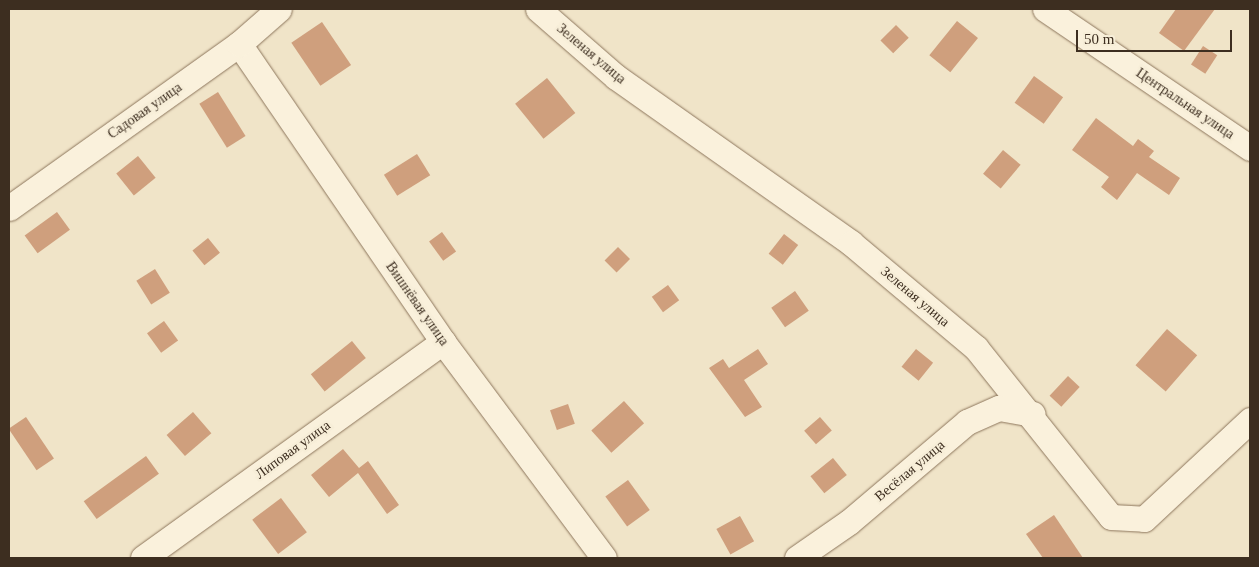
<!DOCTYPE html>
<meta charset="utf-8">
<style>
body{margin:0}
#map{position:relative;width:1259px;height:567px;overflow:hidden;background:#f0e4c8;font-family:"Times New Roman",serif}
div>[style]{position:absolute}
.building>*{inset:0;background:#cf9f7d;transform-origin:0 0}
.roads{filter:drop-shadow(0 0 1px #8d765c) drop-shadow(0 0 1px #8d765c)}
.minor>*{height:25px;margin:-12.5px;padding:0 12.5px;transform-origin:12.5px;border-radius:12.5px;background:#faf1dc}
span{translate:-50% -50%;white-space:nowrap;text-align:center;line-height:1.15;-webkit-text-stroke:5px #f7eed8;paint-order:stroke}
.street-label{font-size:14px;color:#3d2e20}
.frame{position:absolute;inset:0;border:10px solid #3d2e20;pointer-events:none}
.scale{position:absolute;left:1076px;top:30px;width:156px;height:22px;box-sizing:border-box;border:2px solid #3d2e20;border-top:0;padding-left:6px;font-size:15px;line-height:18px;white-space:nowrap;color:#3d2e20;-webkit-text-stroke:4px #f7eed8;paint-order:stroke}
</style>
<div id="map">
<div class="building">
<div style="clip-path:polygon(1176px 9px,1215px 9px,1184px 51px,1159px 33px)"></div>
<div style="left:957px;top:21px;width:27px;height:44px;rotate:39deg"></div>
<div style="left:322px;top:22px;width:52px;height:37px;rotate:56deg"></div>
<div style="left:896px;top:25px;width:18px;height:22px;rotate:45deg"></div>
<div style="left:1203px;top:46px;width:17px;height:22px;rotate:33deg"></div>
<div style="left:1034px;top:76px;width:36px;height:33px;rotate:36deg"></div>
<div style="left:547px;top:78px;width:45px;height:41px;rotate:51deg"></div>
<div style="left:218px;top:92px;width:52px;height:22px;rotate:58deg"></div>
<div style="clip-path:polygon(1096px 118px,1133px 146px,1138px 139px,1154px 151px,1149px 157px,1180px 178px,1169px 195px,1137px 173px,1117px 200px,1101px 187px,1109px 177px,1072px 150px)"></div>
<div style="left:1003px;top:150px;width:23px;height:31px;rotate:40deg"></div>
<div style="left:417px;top:154px;width:25px;height:39px;rotate:58deg"></div>
<div style="left:138px;top:156px;width:28px;height:28px;rotate:51deg"></div>
<div style="left:57px;top:212px;width:22px;height:40px;rotate:54deg"></div>
<div style="left:442px;top:232px;width:24px;height:16px;rotate:54deg"></div>
<div style="left:784px;top:234px;width:18px;height:25px;rotate:38deg"></div>
<div style="left:208px;top:238px;width:19px;height:20px;rotate:51deg"></div>
<div style="left:618px;top:247px;width:17px;height:19px;rotate:45deg"></div>
<div style="left:155px;top:269px;width:28px;height:22px;rotate:58deg"></div>
<div style="left:668px;top:285px;width:19px;height:20px;rotate:54deg"></div>
<div style="left:795px;top:291px;width:24px;height:29px;rotate:55deg"></div>
<div style="left:164px;top:321px;width:24px;height:21px;rotate:54deg"></div>
<div style="left:1167px;top:329px;width:40px;height:48px;rotate:41deg"></div>
<div style="left:352px;top:341px;width:22px;height:53px;rotate:51deg"></div>
<div style="clip-path:polygon(758px 349px,768px 364px,744px 380px,762px 407px,745px 417px,709px 368px,723px 359px,729px 368px)"></div>
<div style="left:916px;top:349px;width:22px;height:23px;rotate:39deg"></div>
<div style="left:1068px;top:376px;width:16px;height:27px;rotate:43deg"></div>
<div style="left:624px;top:401px;width:30px;height:44px;rotate:48deg"></div>
<div style="left:568px;top:404px;width:21px;height:19px;rotate:71deg"></div>
<div style="left:193px;top:412px;width:28px;height:35px;rotate:49deg"></div>
<div style="left:26px;top:417px;width:50px;height:21px;rotate:56deg"></div>
<div style="left:820px;top:417px;width:18px;height:21px;rotate:49deg"></div>
<div style="clip-path:polygon(343px 449px,359px 468px,368px 461px,399px 505px,387px 514px,358px 473px,329px 497px,311px 475px)"></div>
<div style="left:146px;top:456px;width:22px;height:77px;rotate:54deg"></div>
<div style="left:833px;top:458px;width:22px;height:29px;rotate:51deg"></div>
<div style="left:628px;top:480px;width:37px;height:28px;rotate:54deg"></div>
<div style="left:281px;top:498px;width:43px;height:36px;rotate:53deg"></div>
<div style="clip-path:polygon(1054px 515px,1083px 558px,1043px 558px,1026px 534px)"></div>
<div style="left:740px;top:516px;width:29px;height:27px;rotate:61deg"></div>
</div>
<div class="roads">
<div class="minor">
<div style="left:538px;top:9px;width:103px;rotate:41.1deg"></div>
<div style="left:616px;top:77px;width:288px;rotate:35.2deg"></div>
<div style="left:851px;top:243px;width:163px;rotate:40deg"></div>
<div style="left:976px;top:348px;width:216px;rotate:51.4deg"></div>
<div style="left:1111px;top:517px;width:33px;rotate:3deg"></div>
<div style="left:1144px;top:519px;width:145px;rotate:-43deg"></div>
<div style="left:1045px;top:9px;width:248px;rotate:34.1deg"></div>
<div style="left:239px;top:44px;width:361px;rotate:55.6deg"></div>
<div style="left:443px;top:342px;width:269px;rotate:53.3deg"></div>
<div style="left:9px;top:208px;width:282px;rotate:-35.5deg"></div>
<div style="left:239px;top:44px;width:53px;rotate:-41.2deg"></div>
<div style="left:143px;top:558px;width:370px;rotate:-35.8deg"></div>
<div style="left:797px;top:558px;width:63px;rotate:-34.7deg"></div>
<div style="left:849px;top:522px;width:155px;rotate:-40.3deg"></div>
<div style="left:967px;top:422px;width:35px;rotate:-24deg"></div>
<div style="left:999px;top:408px;width:34px;rotate:10deg"></div>
</div>
</div>
<div class="street-label">
<span style="left:591px;top:54px;rotate:40deg">Зеленая улица</span>
<span style="left:1185px;top:104px;rotate:34deg">Центральная улица</span>
<span style="left:145px;top:111px;rotate:-35deg">Садовая улица</span>
<span style="left:915px;top:297px;rotate:40deg">Зеленая улица</span>
<span style="left:417px;top:304px;rotate:55deg">Вишнёвая улица</span>
<span style="left:293px;top:450px;rotate:-36deg">Липовая улица</span>
<span style="left:910px;top:471px;rotate:-40deg">Весёлая улица</span>
</div>
<div class="frame"></div>
<div class="scale">50 m</div>
</div>
